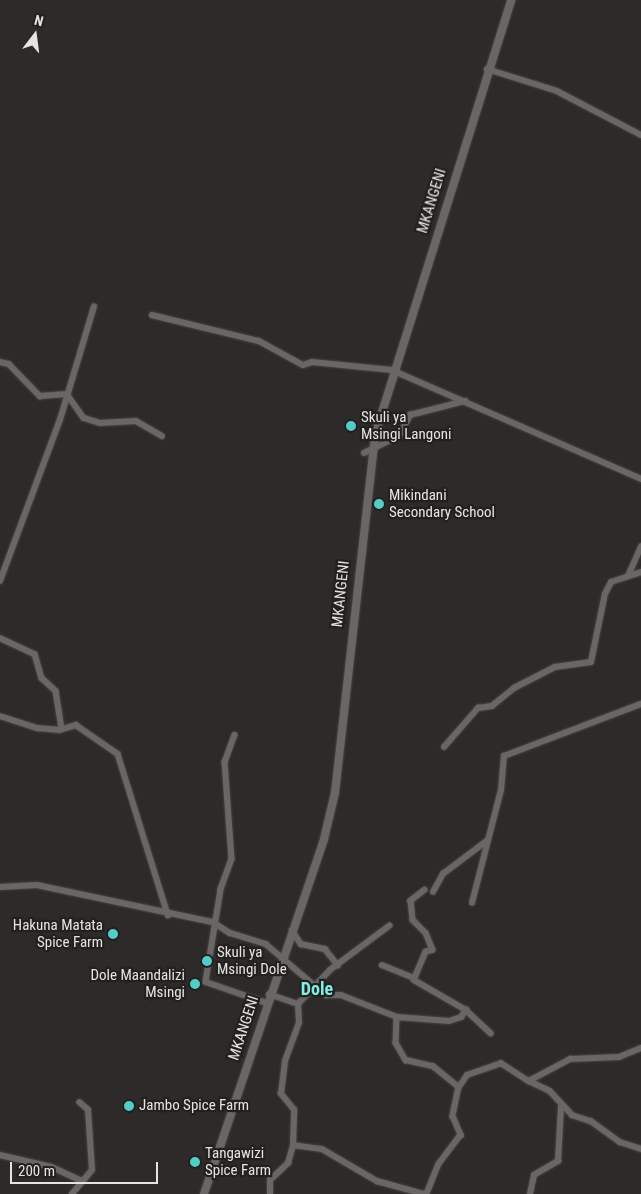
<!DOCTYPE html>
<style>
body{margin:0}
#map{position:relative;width:641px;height:1194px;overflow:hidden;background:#2d2a29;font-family:"Roboto Condensed",sans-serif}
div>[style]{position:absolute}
.roads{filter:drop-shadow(0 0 1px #474544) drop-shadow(0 0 1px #474544)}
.minor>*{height:5.5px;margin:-2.75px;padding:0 2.75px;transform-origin:2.75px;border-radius:2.75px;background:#696665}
.tertiary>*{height:8px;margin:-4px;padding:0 4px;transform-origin:4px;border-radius:4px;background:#696665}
.dots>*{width:14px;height:14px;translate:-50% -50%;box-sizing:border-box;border:2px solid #23211f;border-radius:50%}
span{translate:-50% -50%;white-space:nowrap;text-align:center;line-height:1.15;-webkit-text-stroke:4.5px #23211f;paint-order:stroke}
.street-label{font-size:15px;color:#e5e4e3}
.poi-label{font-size:15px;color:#e5e4e3}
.left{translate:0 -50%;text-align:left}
.right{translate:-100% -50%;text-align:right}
.quarter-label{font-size:18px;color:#82ede6;font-weight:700}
.north{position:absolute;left:10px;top:10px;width:50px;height:50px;-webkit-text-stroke:4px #23211f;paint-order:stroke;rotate:15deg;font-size:14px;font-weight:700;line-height:20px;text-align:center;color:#e5e4e3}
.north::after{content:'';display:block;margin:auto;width:18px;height:22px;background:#e5e4e3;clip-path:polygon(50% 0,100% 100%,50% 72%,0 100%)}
.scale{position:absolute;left:10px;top:1162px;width:148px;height:22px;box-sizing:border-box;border:2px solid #e5e4e3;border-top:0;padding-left:6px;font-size:15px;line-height:18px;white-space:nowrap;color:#e5e4e3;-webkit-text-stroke:4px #23211f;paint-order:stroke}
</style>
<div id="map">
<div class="roads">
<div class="minor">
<div style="left:487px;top:69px;width:73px;rotate:17.4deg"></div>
<div style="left:557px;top:91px;width:95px;rotate:27.6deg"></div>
<div style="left:152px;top:315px;width:110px;rotate:13.7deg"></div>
<div style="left:259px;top:341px;width:50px;rotate:28.6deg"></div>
<div style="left:303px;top:365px;width:9px;rotate:-18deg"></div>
<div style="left:312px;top:362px;width:80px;rotate:5.7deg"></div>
<div style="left:392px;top:370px;width:272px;rotate:23.6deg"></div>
<div style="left:0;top:362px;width:9px;rotate:13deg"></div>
<div style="left:9px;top:364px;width:45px;rotate:45.9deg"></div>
<div style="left:40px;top:396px;width:27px;rotate:-4deg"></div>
<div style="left:67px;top:394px;width:29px;rotate:55deg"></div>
<div style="left:84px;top:418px;width:17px;rotate:17deg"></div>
<div style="left:100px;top:423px;width:36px;rotate:-3deg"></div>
<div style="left:136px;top:421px;width:30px;rotate:30deg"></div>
<div style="left:364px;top:453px;width:39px;rotate:-26deg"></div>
<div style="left:399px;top:436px;width:24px;rotate:-62deg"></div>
<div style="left:410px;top:415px;width:57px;rotate:-14.3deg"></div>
<div style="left:628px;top:576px;width:32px;rotate:-66deg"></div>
<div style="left:0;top:581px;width:172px;rotate:-69.6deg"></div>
<div style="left:60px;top:420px;width:118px;rotate:-73.3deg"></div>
<div style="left:0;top:638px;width:38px;rotate:25deg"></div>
<div style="left:35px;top:654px;width:25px;rotate:74deg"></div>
<div style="left:42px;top:678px;width:19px;rotate:43deg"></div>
<div style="left:56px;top:691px;width:37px;rotate:81deg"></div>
<div style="left:0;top:716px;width:39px;rotate:18deg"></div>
<div style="left:37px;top:728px;width:23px;rotate:5deg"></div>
<div style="left:60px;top:730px;width:17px;rotate:-17deg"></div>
<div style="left:76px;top:725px;width:51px;rotate:34.6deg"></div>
<div style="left:118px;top:754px;width:169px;rotate:72.7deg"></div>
<div style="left:235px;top:735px;width:29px;rotate:110deg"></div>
<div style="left:225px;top:762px;width:97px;rotate:85.9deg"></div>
<div style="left:232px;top:859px;width:33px;rotate:110deg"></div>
<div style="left:221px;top:890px;width:93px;rotate:99.3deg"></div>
<div style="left:206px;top:982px;width:65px;rotate:19deg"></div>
<div style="left:444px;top:747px;width:52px;rotate:-48.9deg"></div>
<div style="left:478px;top:708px;width:14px;rotate:-8deg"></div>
<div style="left:492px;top:706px;width:28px;rotate:-39deg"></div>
<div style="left:514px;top:688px;width:46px;rotate:-27.1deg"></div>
<div style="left:555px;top:667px;width:36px;rotate:-8deg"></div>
<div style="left:591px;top:662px;width:69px;rotate:-78.4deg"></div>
<div style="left:605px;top:594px;width:13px;rotate:-63deg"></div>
<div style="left:611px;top:582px;width:32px;rotate:-18deg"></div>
<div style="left:0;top:887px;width:37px;rotate:-3deg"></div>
<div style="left:37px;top:885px;width:180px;rotate:11.9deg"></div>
<div style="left:213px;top:922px;width:20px;rotate:33deg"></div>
<div style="left:230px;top:933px;width:38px;rotate:17deg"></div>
<div style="left:266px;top:944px;width:79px;rotate:40.4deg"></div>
<div style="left:326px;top:995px;width:15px"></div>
<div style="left:341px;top:995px;width:60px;rotate:21.4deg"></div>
<div style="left:397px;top:1017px;width:52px;rotate:4.4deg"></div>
<div style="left:449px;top:1021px;width:13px;rotate:-18deg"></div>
<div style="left:461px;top:1017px;width:9px;rotate:-54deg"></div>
<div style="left:425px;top:890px;width:18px;rotate:142deg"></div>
<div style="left:411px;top:901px;width:19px;rotate:84deg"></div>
<div style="left:413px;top:920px;width:18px;rotate:45deg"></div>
<div style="left:426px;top:933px;width:18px;rotate:68deg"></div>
<div style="left:433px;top:950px;width:7px;rotate:164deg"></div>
<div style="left:426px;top:952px;width:30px;rotate:113deg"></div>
<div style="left:414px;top:980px;width:60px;rotate:30deg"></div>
<div style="left:466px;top:1010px;width:34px;rotate:43deg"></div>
<div style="left:433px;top:892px;width:21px;rotate:-61deg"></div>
<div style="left:443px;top:874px;width:56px;rotate:-37.1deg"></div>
<div style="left:472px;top:903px;width:117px;rotate:-75.6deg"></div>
<div style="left:501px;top:790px;width:34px;rotate:-85deg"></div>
<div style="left:504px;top:756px;width:147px;rotate:-20.8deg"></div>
<div style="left:292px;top:930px;width:17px;rotate:57deg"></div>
<div style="left:301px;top:944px;width:25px;rotate:12deg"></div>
<div style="left:325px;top:949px;width:21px;rotate:51deg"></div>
<div style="left:382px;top:965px;width:35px;rotate:22deg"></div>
<div style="left:269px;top:994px;width:31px;rotate:19deg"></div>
<div style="left:298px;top:1004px;width:47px;rotate:-46.7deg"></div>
<div style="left:330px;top:970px;width:74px;rotate:-36.7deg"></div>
<div style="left:397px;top:1017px;width:26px;rotate:92deg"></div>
<div style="left:396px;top:1043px;width:20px;rotate:60deg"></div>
<div style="left:406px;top:1060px;width:28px;rotate:13deg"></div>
<div style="left:433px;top:1066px;width:33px;rotate:39deg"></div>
<div style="left:459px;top:1087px;width:30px;rotate:102deg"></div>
<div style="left:453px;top:1116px;width:21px;rotate:67deg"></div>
<div style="left:461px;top:1135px;width:36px;rotate:127deg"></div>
<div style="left:439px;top:1164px;width:32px;rotate:112deg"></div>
<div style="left:529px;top:1081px;width:23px;rotate:25deg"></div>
<div style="left:550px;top:1091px;width:33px;rotate:47deg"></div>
<div style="left:572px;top:1115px;width:20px;rotate:18deg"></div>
<div style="left:591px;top:1121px;width:36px;rotate:36deg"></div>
<div style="left:620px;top:1142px;width:22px;rotate:18deg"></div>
<div style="left:459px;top:1087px;width:14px;rotate:-56deg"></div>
<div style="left:467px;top:1075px;width:36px;rotate:-19deg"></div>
<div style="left:501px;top:1063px;width:33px;rotate:33deg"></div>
<div style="left:529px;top:1081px;width:47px;rotate:-28.2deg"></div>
<div style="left:570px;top:1059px;width:49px;rotate:-2.3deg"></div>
<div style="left:619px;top:1057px;width:24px;rotate:-22deg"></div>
<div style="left:293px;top:1145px;width:29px;rotate:8deg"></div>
<div style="left:322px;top:1149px;width:64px;rotate:30.2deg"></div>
<div style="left:377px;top:1181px;width:49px;rotate:15.5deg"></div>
<div style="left:0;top:1155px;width:53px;rotate:13deg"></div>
<div style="left:52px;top:1167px;width:31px;rotate:25deg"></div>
<div style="left:72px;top:1194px;width:31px;rotate:-50deg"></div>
<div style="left:92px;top:1170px;width:60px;rotate:-93.8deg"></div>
<div style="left:88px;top:1110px;width:11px;rotate:-139deg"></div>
<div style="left:270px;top:1194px;width:14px;rotate:-90deg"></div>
<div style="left:270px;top:1180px;width:25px;rotate:-43deg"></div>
<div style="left:288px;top:1163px;width:19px;rotate:-74deg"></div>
<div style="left:293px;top:1145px;width:35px;rotate:-88deg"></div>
<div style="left:294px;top:1110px;width:21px;rotate:-129deg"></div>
<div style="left:281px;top:1094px;width:33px;rotate:-83deg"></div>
<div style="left:285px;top:1061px;width:40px;rotate:-69.8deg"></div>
<div style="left:299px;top:1023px;width:19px;rotate:-93deg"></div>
<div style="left:530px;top:1194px;width:19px;rotate:-78deg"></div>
<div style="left:534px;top:1175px;width:28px;rotate:-30deg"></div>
<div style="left:558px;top:1161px;width:54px;rotate:-86.8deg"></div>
</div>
<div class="tertiary">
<div style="left:204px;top:1194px;width:375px;rotate:-71.3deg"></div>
<div style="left:324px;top:839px;width:47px;rotate:-76.6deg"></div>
<div style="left:335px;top:793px;width:360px;rotate:-83.6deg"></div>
<div style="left:375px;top:435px;width:456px;rotate:-72.6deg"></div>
</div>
</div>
<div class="dots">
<div style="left:351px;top:426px;background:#54cdc7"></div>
<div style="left:379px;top:504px;background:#54cdc7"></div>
<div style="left:113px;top:934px;background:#54cdc7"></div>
<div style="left:207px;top:961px;background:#54cdc7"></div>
<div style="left:195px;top:984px;background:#54cdc7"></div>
<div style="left:129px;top:1106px;background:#54cdc7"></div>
<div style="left:195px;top:1162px;background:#54cdc7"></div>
</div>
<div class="street-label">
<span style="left:432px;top:201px;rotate:-73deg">MKANGENI</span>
<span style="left:341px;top:594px;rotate:-84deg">MKANGENI</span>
<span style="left:244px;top:1028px;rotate:-72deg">MKANGENI</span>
</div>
<div class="poi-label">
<span class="left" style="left:361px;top:426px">Skuli ya<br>Msingi Langoni</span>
<span class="left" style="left:389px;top:504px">Mikindani<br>Secondary School</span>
<span class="right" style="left:103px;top:934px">Hakuna Matata<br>Spice Farm</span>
<span class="left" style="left:217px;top:961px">Skuli ya<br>Msingi Dole</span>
<span class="right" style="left:185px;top:984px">Dole Maandalizi<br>Msingi</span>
<span class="left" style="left:139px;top:1106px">Jambo Spice Farm</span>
<span class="left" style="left:205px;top:1162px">Tangawizi<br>Spice Farm</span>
</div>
<div class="quarter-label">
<span style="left:317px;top:989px">Dole</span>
</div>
<div class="north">N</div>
<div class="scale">200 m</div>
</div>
